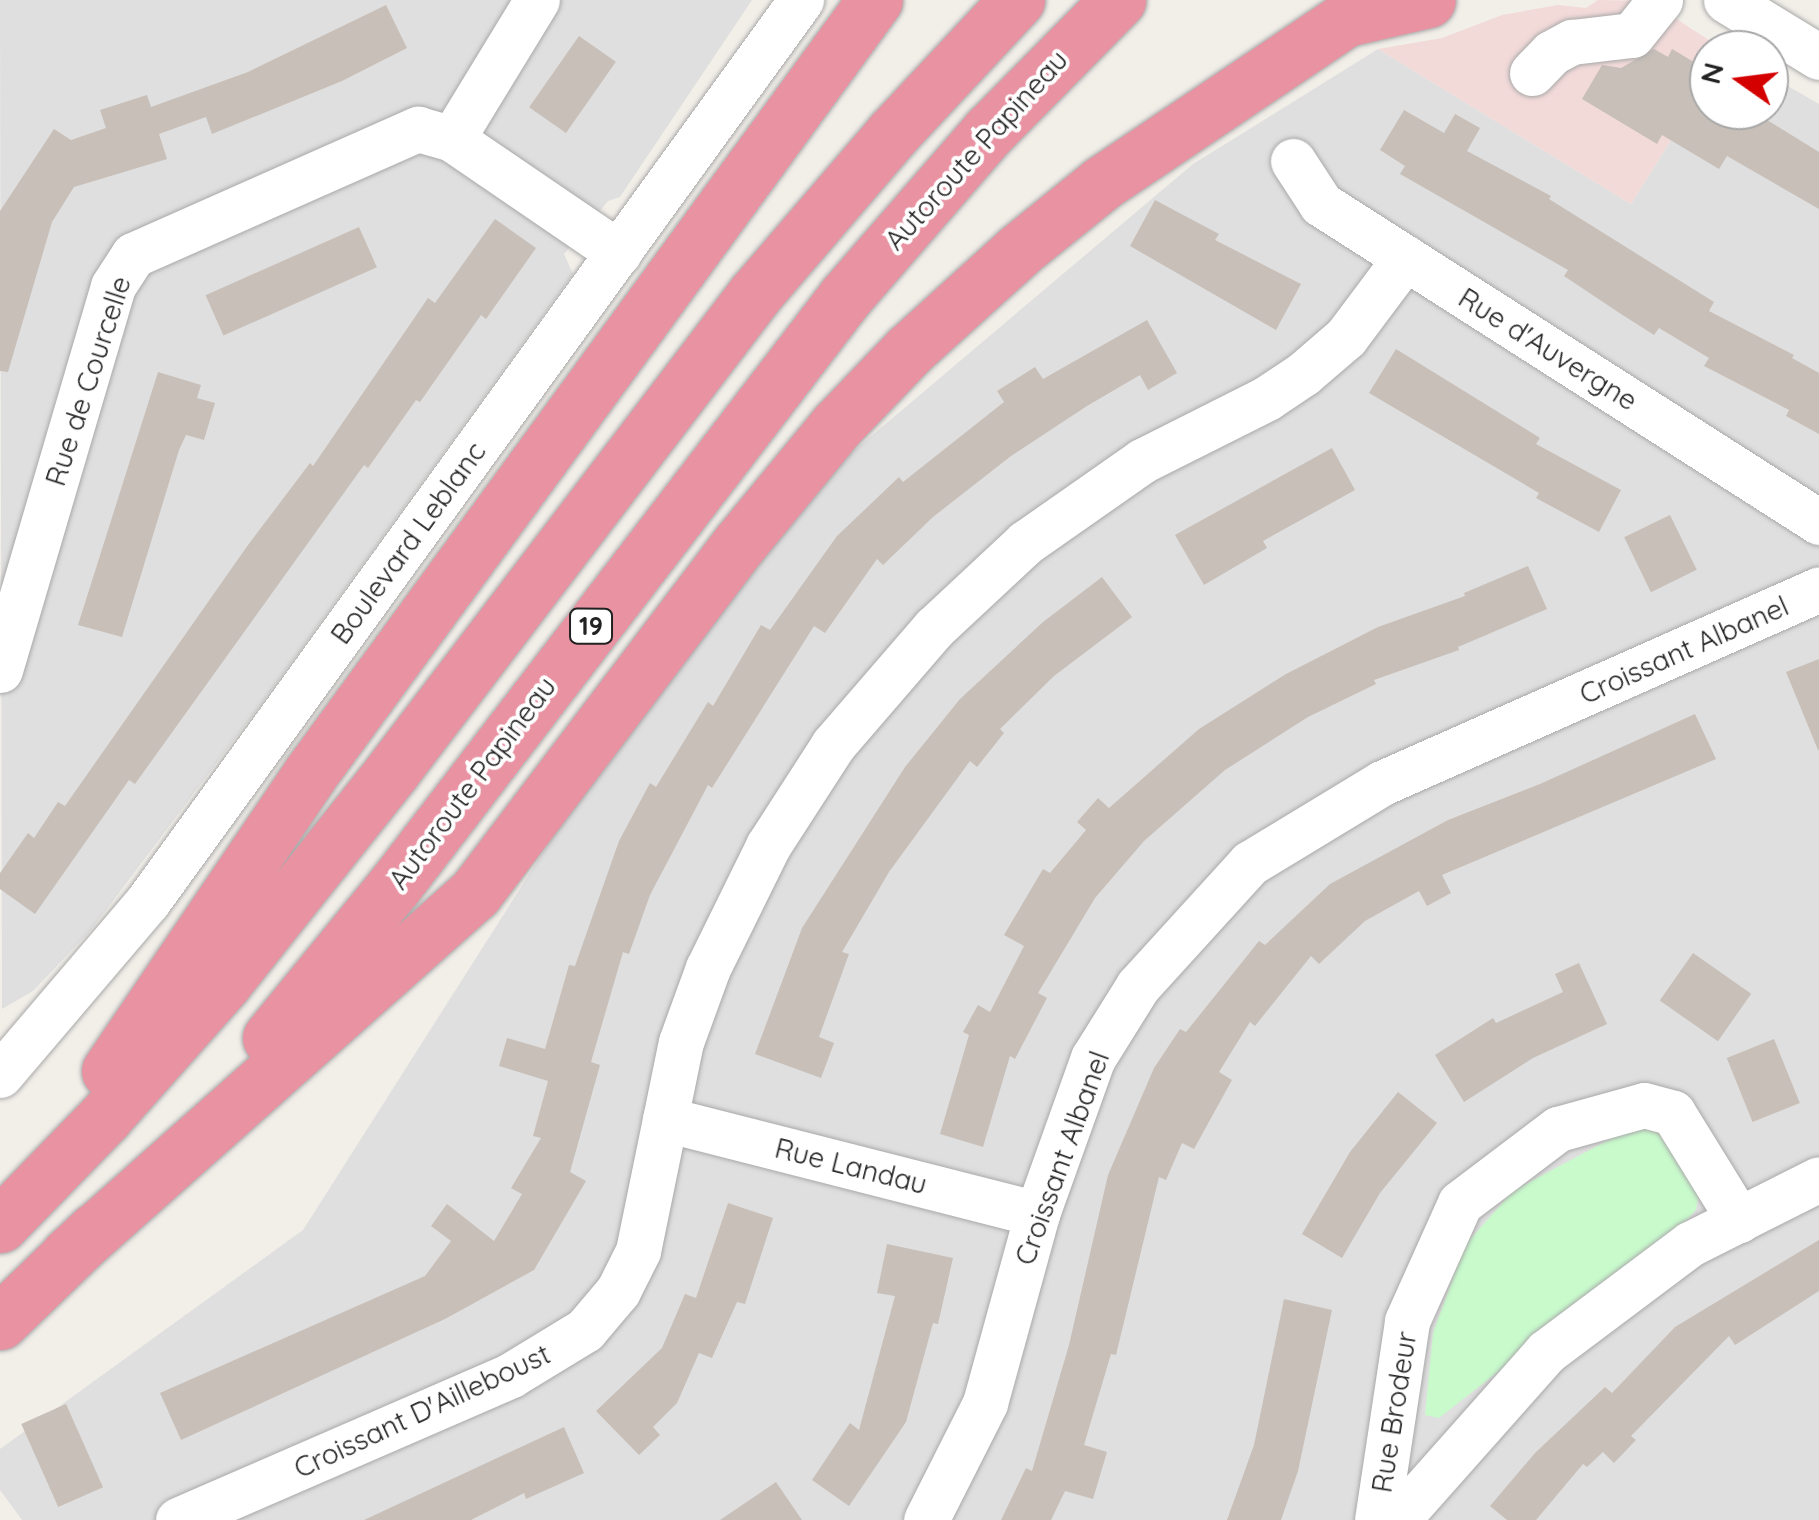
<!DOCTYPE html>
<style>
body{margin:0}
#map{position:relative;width:1819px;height:1520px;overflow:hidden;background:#f2efe9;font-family:Quicksand,sans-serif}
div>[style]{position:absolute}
.residential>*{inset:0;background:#e0dfdf}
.commercial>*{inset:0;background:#f2dad9}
.park>*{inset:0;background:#c8facc}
.building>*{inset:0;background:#c7bfb8;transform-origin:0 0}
.roads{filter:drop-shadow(0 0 2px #a9a9a9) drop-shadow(0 0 2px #a9a9a9)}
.minor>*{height:45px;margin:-22.5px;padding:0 22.5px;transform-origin:22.5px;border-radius:22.5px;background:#fff}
.highway>*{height:55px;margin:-27.5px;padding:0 27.5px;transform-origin:27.5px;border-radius:27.5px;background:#e892a2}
span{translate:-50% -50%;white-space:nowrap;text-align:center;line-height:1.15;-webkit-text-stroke:8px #fff;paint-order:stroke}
.shield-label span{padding:2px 8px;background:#fff;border:2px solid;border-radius:8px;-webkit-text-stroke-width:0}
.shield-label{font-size:25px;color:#222;font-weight:700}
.street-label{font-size:28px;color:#222}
.north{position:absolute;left:1689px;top:30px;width:100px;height:100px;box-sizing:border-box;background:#fff;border:2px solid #a7a7a7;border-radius:50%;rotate:284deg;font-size:28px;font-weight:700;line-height:40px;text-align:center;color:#222}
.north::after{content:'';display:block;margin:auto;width:35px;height:45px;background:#d40000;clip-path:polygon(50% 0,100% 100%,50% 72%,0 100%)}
</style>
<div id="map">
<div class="residential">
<div style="clip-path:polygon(0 0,752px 0,620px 197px,608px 201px,564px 254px,573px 274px,264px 700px,91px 930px,33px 991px,2px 1009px)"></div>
<div style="clip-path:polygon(1378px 49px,1631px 204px,1709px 79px,1709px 110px,1769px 110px,1769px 75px,1819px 104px,1819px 1520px,22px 1520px,0 1490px,0 1449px,303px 1230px,577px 799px,831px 470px,1193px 164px)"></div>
</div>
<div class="commercial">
<div style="clip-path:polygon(1598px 0,1649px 1px,1724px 50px,1709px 50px,1709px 79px,1631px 204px,1378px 49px,1442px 38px,1502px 15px,1558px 5px,1586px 8px)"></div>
</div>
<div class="park">
<div style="clip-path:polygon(1644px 1121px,1666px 1130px,1699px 1192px,1696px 1210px,1677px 1231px,1439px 1418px,1425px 1415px,1433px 1333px,1465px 1245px,1513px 1191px)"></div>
</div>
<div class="building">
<div style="clip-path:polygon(386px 5px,407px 48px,342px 81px,212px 134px,206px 117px,159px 134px,167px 159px,74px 187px,52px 222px,8px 372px,0 371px,0 211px,54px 129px,71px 140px,106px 128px,100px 110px,147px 95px,151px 107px,248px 72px)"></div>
<div style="left:579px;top:36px;width:45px;height:87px;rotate:35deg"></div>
<div style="clip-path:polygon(1654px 49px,1668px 57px,1672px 49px,1709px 71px,1709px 110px,1751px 110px,1819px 152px,1819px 209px,1727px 156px,1719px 169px,1662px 135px,1657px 144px,1582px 99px,1602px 65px,1621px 68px)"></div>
<div style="clip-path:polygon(1404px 110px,1444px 133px,1455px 114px,1480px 128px,1467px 151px,1551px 196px,1549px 199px,1714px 302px,1709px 311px,1794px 355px,1792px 358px,1819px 373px,1819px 434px,1786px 416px,1789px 410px,1704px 366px,1709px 358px,1659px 328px,1654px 335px,1621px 314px,1564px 276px,1568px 270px,1400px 174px,1405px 166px,1380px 150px)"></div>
<div style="clip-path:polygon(1155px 200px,1219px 234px,1215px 240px,1301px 284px,1276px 330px,1130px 246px)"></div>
<div style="clip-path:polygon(495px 219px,536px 248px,486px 319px,481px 315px,420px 402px,416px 400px,368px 468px,364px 465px,135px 784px,129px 780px,35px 914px,0 889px,0 873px,28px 833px,34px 838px,58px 802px,65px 806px,248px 545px,310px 463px,313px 466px,428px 298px,435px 303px)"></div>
<div style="left:359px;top:227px;width:44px;height:168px;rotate:66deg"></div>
<div style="clip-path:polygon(1147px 320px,1177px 373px,1148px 390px,1140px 375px,1087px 406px,1011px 456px,933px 517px,883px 565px,877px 559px,825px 633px,814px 626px,712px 788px,708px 785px,650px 895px,629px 954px,623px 952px,591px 1062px,600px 1065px,570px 1172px,586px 1181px,534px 1270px,445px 1319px,181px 1440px,160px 1393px,425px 1276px,451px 1241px,431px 1226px,447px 1204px,494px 1241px,522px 1194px,511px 1188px,541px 1138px,533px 1136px,548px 1081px,499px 1066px,507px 1038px,545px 1049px,569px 965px,575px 966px,619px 841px,650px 783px,656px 787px,708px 702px,713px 706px,761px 625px,770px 630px,837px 536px,899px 477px,903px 482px,1004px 402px,997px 391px,1035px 367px,1043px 379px)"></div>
<div style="clip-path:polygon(1396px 349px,1540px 438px,1536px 444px,1621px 490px,1599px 532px,1536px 498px,1539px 493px,1369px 393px)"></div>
<div style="clip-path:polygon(158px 372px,201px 385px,197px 398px,215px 403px,204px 440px,186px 435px,179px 450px,122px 637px,78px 625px)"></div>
<div style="clip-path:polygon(1332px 448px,1355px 490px,1263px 541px,1267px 548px,1204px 585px,1175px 535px)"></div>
<div style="left:1670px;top:515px;width:61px;height:51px;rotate:64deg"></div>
<div style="clip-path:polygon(1528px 566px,1547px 609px,1458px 647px,1459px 650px,1374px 680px,1376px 684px,1308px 717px,1225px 770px,1144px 841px,1095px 898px,1038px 993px,1047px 998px,1015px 1059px,1010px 1056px,983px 1147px,940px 1134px,969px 1035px,963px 1032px,978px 1005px,990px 1012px,1024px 946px,1004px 935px,1043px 869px,1050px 873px,1086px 830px,1077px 822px,1098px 798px,1109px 808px,1199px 729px,1286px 674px,1378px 627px,1465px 596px,1464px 593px)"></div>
<div style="clip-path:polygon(1102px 577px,1132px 617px,1054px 676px,1000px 729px,1004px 733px,977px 767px,970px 761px,889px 872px,842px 952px,849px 954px,819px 1037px,834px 1043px,821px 1078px,755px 1054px,802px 928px,905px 767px,960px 699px,1043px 622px)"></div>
<div style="clip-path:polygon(1819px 659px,1819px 750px,1818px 750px,1786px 672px)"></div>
<div style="clip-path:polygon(1695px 714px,1716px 759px,1442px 875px,1451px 893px,1427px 906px,1419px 891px,1365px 921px,1319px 964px,1311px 956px,1255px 1026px,1250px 1022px,1219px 1072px,1232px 1080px,1194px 1149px,1182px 1143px,1166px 1180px,1159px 1177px,1116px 1355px,1111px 1354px,1084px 1445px,1107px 1452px,1093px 1499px,1065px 1491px,1051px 1520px,1001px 1520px,1026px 1468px,1032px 1471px,1069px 1345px,1108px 1175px,1154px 1068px,1180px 1029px,1186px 1032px,1259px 941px,1265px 945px,1330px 884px,1448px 820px,1540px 784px)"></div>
<div style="left:1693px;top:953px;width:71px;height:58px;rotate:35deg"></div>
<div style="clip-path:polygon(1579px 963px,1607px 1024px,1533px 1058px,1464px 1102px,1435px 1055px,1493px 1018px,1496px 1023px,1563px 992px,1555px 974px)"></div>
<div style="left:1774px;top:1039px;width:69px;height:51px;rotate:68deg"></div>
<div style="clip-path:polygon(1398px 1092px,1437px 1123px,1380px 1193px,1342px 1258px,1302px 1234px,1350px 1152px)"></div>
<div style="clip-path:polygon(728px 1203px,773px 1218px,745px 1304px,737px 1302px,712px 1358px,699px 1353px,677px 1403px,653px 1427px,660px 1435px,639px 1455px,596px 1411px,662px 1348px,685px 1294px,696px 1298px)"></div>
<div style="clip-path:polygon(1819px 1240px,1819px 1291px,1735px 1345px,1729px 1336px,1631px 1436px,1636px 1440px,1614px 1463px,1603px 1452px,1587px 1467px,1583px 1464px,1536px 1520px,1507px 1520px,1490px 1506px,1535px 1453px,1605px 1387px,1612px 1393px,1675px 1327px)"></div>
<div style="clip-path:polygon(887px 1244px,953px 1258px,938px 1324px,933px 1323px,906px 1422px,849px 1506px,812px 1480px,850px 1423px,859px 1430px,895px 1296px,877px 1293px)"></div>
<div style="clip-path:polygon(1284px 1299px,1332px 1310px,1298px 1471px,1281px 1520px,1227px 1520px,1254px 1445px)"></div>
<div style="left:66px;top:1404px;width:91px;height:49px;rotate:66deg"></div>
<div style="clip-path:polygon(564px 1427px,584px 1473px,526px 1499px,524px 1493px,471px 1520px,364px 1520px)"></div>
<div style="clip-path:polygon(776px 1482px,802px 1520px,720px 1520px)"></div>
</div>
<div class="roads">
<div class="minor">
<div style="left:1726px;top:0;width:109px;rotate:31.5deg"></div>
<div style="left:1532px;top:73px;width:28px;rotate:-46deg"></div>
<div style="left:1551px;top:53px;width:24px;rotate:-28deg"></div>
<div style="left:1572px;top:42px;width:60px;rotate:-6.7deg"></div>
<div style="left:1632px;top:35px;width:45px;rotate:-51.3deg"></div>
<div style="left:452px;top:139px;width:163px;rotate:-58.6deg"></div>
<div style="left:1293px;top:161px;width:51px;rotate:56.9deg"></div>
<div style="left:1321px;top:204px;width:591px;rotate:32.56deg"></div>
<div style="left:0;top:670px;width:400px;rotate:-73.6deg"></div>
<div style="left:113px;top:286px;width:37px;rotate:-57deg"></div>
<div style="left:133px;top:255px;width:312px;rotate:-23.9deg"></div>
<div style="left:418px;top:129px;width:35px;rotate:16deg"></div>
<div style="left:452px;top:139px;width:202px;rotate:34.3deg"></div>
<div style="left:0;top:1075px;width:228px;rotate:-49.6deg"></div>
<div style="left:148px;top:901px;width:1113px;rotate:-54.07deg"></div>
<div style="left:665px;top:1119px;width:384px;rotate:14.3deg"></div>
<div style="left:178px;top:1520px;width:363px;rotate:-23.5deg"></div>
<div style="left:511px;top:1375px;width:87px;rotate:-31.3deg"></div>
<div style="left:585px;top:1330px;width:51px;rotate:-49.8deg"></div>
<div style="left:618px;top:1291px;width:45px;rotate:-63.4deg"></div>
<div style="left:638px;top:1251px;width:213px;rotate:-78.4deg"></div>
<div style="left:681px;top:1042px;width:79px;rotate:-70deg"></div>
<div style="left:708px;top:968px;width:136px;rotate:-63.8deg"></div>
<div style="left:768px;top:846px;width:120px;rotate:-57.2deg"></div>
<div style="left:833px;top:745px;width:155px;rotate:-49.2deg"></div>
<div style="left:934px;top:628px;width:125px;rotate:-43deg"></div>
<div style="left:1025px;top:543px;width:143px;rotate:-35deg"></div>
<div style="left:1142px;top:461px;width:140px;rotate:-26.7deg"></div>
<div style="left:1267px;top:398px;width:43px;rotate:-33.7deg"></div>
<div style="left:1303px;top:374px;width:57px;rotate:-40.7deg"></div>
<div style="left:1346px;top:337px;width:99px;rotate:-53.2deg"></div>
<div style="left:926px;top:1520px;width:131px;rotate:-63.2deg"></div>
<div style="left:985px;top:1403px;width:196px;rotate:-74.6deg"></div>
<div style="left:1037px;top:1214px;width:166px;rotate:-70.3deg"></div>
<div style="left:1093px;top:1058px;width:85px;rotate:-58deg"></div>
<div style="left:1138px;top:986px;width:166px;rotate:-47.7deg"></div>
<div style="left:1250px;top:863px;width:154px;rotate:-31.2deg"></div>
<div style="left:1382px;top:783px;width:478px;rotate:-23.9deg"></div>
<div style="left:1377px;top:1520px;width:201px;rotate:-81.4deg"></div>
<div style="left:1407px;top:1321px;width:129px;rotate:-65.8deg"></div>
<div style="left:1460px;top:1203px;width:123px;rotate:-37.1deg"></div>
<div style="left:1558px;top:1129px;width:89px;rotate:-15.6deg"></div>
<div style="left:1644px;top:1105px;width:30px;rotate:15deg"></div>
<div style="left:1673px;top:1113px;width:126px;rotate:58.3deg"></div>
<div style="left:1397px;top:1520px;width:225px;rotate:-48.4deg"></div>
<div style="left:1546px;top:1352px;width:180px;rotate:-36.9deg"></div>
<div style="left:1690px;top:1244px;width:144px;rotate:-26.7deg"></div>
</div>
<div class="highway">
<div style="left:1346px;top:19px;width:84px;rotate:-13deg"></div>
<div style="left:270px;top:1038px;width:198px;rotate:-50.8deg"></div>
<div style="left:395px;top:885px;width:740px;rotate:-52.57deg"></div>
<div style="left:845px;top:297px;width:220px;rotate:-49.1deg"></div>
<div style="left:989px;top:131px;width:184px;rotate:-45.4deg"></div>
<div style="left:109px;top:1071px;width:359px;rotate:-55.9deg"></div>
<div style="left:310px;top:774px;width:958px;rotate:-53.87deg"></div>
<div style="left:0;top:1225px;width:151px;rotate:-45.8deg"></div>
<div style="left:105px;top:1117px;width:178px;rotate:-48.4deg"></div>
<div style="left:223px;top:984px;width:273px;rotate:-51.5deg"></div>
<div style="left:393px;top:770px;width:598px;rotate:-52.75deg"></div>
<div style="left:755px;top:294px;width:212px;rotate:-49.4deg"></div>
<div style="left:893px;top:133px;width:182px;rotate:-47deg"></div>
<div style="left:68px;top:1255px;width:545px;rotate:-41.65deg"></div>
<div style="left:475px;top:893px;width:439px;rotate:-52.9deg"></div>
<div style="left:740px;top:543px;width:153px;rotate:-50.6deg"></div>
<div style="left:837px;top:425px;width:104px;rotate:-46.2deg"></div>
<div style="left:909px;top:350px;width:147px;rotate:-42.2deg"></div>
<div style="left:1018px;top:251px;width:108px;rotate:-39deg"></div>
<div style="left:1102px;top:183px;width:294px;rotate:-33.9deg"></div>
<div style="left:1346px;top:19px;width:25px;rotate:-50deg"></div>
<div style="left:0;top:1322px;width:131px;rotate:-44.1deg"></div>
</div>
</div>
<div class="shield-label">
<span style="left:591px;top:626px">19</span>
</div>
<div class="street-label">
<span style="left:976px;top:150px;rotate:-48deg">Autoroute Papineau</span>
<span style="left:1548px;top:349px;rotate:32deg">Rue d'Auvergne</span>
<span style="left:88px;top:381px;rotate:-72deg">Rue de Courcelle</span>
<span style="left:408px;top:543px;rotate:-54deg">Boulevard Leblanc</span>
<span style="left:1684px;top:650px;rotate:-24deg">Croissant Albanel</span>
<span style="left:472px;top:783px;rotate:-53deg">Autoroute Papineau</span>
<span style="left:1062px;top:1158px;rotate:-70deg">Croissant Albanel</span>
<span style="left:851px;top:1166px;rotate:14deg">Rue Landau</span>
<span style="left:422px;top:1411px;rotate:-25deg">Croissant D'Ailleboust</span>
<span style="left:1394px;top:1412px;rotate:-81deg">Rue Brodeur</span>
</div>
<div class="north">N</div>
</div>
